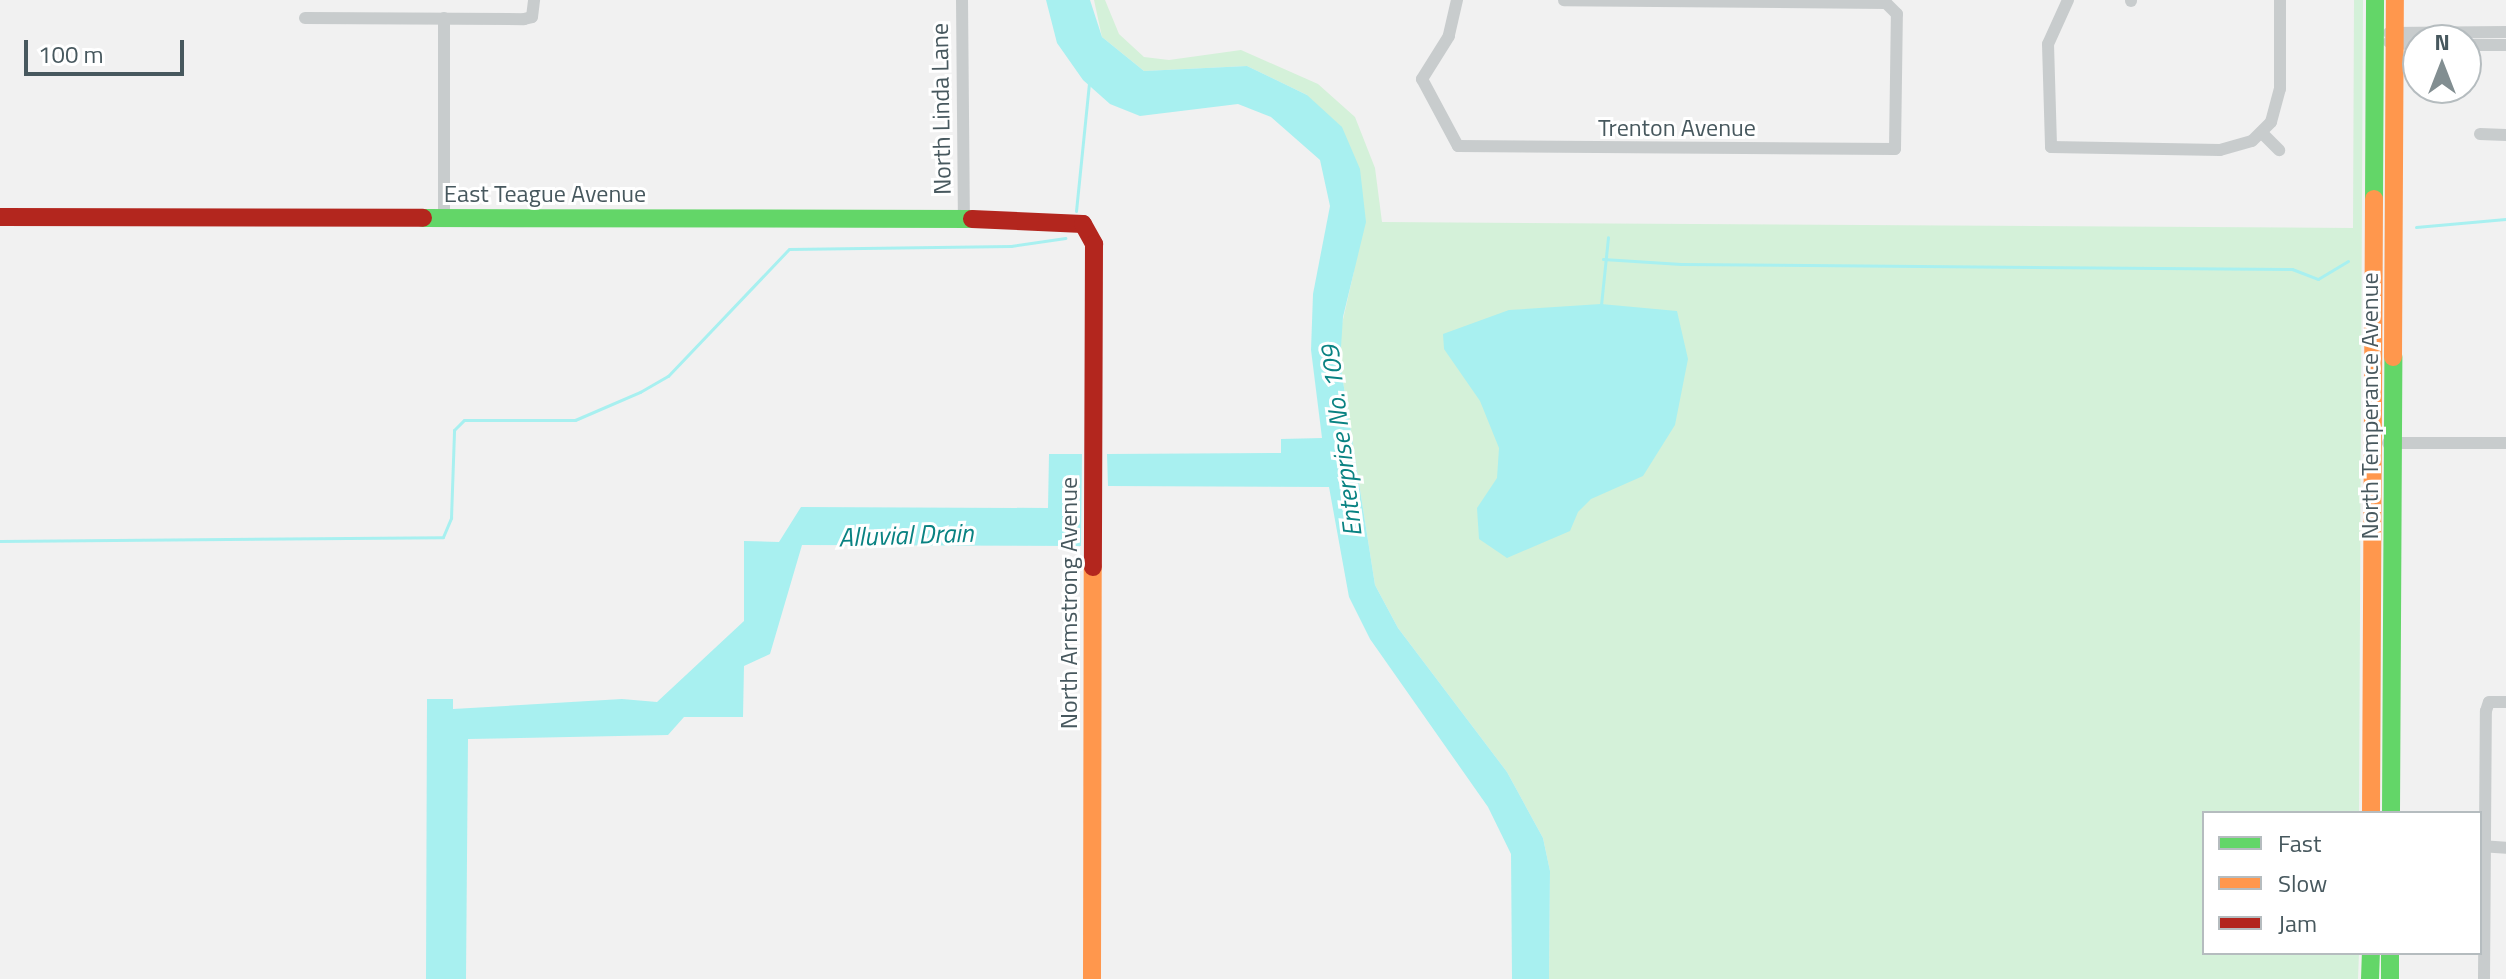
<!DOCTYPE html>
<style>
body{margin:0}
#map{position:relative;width:2506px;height:979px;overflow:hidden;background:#f1f1f1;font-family:"Titillium Web",sans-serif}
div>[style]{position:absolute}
.green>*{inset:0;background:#d4f1d9}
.water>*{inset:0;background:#a8f0f0}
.stream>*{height:3px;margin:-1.5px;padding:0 1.5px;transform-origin:1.5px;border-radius:1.5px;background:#a8f0f0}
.street>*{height:12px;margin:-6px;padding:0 6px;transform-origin:6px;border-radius:6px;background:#c8cccd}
.fast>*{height:18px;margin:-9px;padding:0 9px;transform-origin:9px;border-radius:9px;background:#63d668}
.slow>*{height:18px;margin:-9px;padding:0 9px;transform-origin:9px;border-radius:9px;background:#ff974d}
.jam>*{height:18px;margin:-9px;padding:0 9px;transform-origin:9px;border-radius:9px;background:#b3261e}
span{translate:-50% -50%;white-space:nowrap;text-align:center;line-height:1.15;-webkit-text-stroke:6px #fff;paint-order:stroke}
.street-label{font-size:24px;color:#47585e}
.water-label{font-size:26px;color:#098282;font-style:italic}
.legend{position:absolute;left:2202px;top:811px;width:280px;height:144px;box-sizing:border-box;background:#fff;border:2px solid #b5bcbf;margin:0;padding:10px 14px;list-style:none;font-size:24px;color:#47585e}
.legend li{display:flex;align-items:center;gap:16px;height:40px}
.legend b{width:40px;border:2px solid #b5bcbf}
.north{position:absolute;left:2402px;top:24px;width:80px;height:80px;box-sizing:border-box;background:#fff;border:2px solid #b5bcbf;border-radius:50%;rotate:0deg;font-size:22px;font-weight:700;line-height:32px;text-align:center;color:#47585e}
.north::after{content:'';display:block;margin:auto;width:28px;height:36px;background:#828e91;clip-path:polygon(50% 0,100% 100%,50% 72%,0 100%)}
.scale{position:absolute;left:24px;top:40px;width:160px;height:36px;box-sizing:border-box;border:4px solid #47585e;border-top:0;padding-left:10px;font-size:24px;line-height:28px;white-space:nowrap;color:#47585e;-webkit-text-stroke:6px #fff;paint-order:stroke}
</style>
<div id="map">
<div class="green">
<div style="clip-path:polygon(1094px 0,1105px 0,1119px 34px,1144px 57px,1169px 60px,1241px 50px,1318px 84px,1355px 117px,1375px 168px,1382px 222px,2353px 228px,2354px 0,2363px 0,2359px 813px,2204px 813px,2204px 953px,2359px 953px,2358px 979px,1549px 979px,1550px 871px,1543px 838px,1507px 772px,1398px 628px,1375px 585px,1340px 362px,1339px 337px,1354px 271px,1307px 95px,1247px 66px,1144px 71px,1102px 37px)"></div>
</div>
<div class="water">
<div style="clip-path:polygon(1046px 0,1090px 0,1102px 37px,1144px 71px,1247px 66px,1307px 95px,1342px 127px,1360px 169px,1366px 222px,1343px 317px,1340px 362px,1375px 585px,1398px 628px,1507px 772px,1543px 838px,1550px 871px,1549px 979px,1512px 979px,1511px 854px,1488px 807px,1370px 639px,1349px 597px,1329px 487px,1108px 486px,1107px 454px,1281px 453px,1281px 439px,1322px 438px,1311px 350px,1313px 294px,1330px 206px,1320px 160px,1271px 117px,1238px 104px,1140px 116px,1110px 104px,1083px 80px,1057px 43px)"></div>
<div style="clip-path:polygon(1601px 304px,1677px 311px,1688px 359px,1675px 425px,1643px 476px,1591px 499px,1578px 512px,1570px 531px,1507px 558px,1479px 539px,1477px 508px,1497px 478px,1499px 448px,1480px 401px,1444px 349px,1443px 334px,1509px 310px)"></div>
<div style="clip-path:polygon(1049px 454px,1082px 454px,1081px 546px,802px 545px,770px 654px,744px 666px,743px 717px,684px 717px,668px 735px,468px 739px,466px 979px,426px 979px,427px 699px,453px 699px,453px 709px,622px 699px,657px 702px,744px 621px,744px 541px,779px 542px,801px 507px,1048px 508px)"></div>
</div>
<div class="stream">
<div style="left:1076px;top:211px;width:130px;rotate:-84.2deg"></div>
<div style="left:2416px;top:227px;width:90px;rotate:-5.1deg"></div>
<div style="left:1603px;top:259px;width:78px;rotate:3.7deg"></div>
<div style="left:1681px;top:264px;width:611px;rotate:0.47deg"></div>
<div style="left:2292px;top:269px;width:28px;rotate:21deg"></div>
<div style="left:2318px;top:279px;width:35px;rotate:-31deg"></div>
<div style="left:1601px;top:305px;width:68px;rotate:-84.1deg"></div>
<div style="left:0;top:541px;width:443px;rotate:-0.5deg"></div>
<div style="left:443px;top:537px;width:21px;rotate:-67deg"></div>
<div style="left:451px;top:518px;width:88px;rotate:-88deg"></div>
<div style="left:454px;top:430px;width:14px;rotate:-45deg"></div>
<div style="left:464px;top:420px;width:111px"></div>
<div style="left:575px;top:420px;width:71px;rotate:-23.3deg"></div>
<div style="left:640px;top:392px;width:32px;rotate:-30deg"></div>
<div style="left:668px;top:376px;width:175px;rotate:-46.4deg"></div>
<div style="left:789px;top:249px;width:222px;rotate:-0.8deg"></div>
<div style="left:1011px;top:246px;width:55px;rotate:-8.4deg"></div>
</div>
<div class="street">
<div style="left:962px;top:0;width:219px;rotate:89.5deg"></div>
<div style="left:1457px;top:0;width:37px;rotate:103deg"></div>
<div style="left:1449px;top:36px;width:51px;rotate:122.1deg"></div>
<div style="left:1422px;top:79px;width:76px;rotate:61.8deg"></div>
<div style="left:1458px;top:146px;width:437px;rotate:0.4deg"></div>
<div style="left:1895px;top:149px;width:135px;rotate:-89.2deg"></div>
<div style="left:1897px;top:14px;width:16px;rotate:-135deg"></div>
<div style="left:1886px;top:3px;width:322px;rotate:-179.5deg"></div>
<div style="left:2068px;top:0;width:48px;rotate:114.4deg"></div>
<div style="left:2048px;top:44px;width:103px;rotate:88.3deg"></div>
<div style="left:2051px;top:147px;width:169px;rotate:1deg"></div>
<div style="left:2220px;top:150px;width:33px;rotate:-16deg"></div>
<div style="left:2252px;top:141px;width:27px;rotate:-45deg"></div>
<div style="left:2271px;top:122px;width:34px;rotate:-75deg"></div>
<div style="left:2280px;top:89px;width:89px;rotate:-90deg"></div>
<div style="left:2131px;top:0;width:1px;rotate:90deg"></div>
<div style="left:305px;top:18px;width:219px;rotate:0.3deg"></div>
<div style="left:524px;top:19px;width:8px;rotate:-14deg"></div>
<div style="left:532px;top:17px;width:17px;rotate:-83deg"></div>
<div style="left:444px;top:18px;width:200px;rotate:90deg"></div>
<div style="left:2389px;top:33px;width:117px;rotate:-0.5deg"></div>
<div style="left:2389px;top:42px;width:29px;rotate:6deg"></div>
<div style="left:2466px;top:45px;width:40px"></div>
<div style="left:2263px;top:134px;width:23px;rotate:45deg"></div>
<div style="left:2480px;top:134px;width:26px;rotate:2deg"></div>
<div style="left:2388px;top:443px;width:118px"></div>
<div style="left:2480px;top:846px;width:26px;rotate:4deg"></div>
<div style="left:2484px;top:979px;width:268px;rotate:-89.6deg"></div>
<div style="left:2486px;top:711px;width:9px;rotate:-72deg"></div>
<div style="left:2489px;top:702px;width:17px"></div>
</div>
<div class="fast">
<div style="left:2374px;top:199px;width:199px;rotate:-89.7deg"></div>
<div style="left:423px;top:218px;width:549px;rotate:0.1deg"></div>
<div style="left:2391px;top:813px;width:456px;rotate:-89.7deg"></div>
<div style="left:2390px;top:953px;width:26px;rotate:90deg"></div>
<div style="left:2370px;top:979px;width:26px;rotate:-88deg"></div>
</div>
<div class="slow">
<div style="left:2393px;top:357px;width:357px;rotate:-89.7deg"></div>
<div style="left:2371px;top:813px;width:614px;rotate:-89.72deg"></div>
<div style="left:1092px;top:979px;width:412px;rotate:-89.9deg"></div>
</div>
<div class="jam">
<div style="left:0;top:217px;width:423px;rotate:0.1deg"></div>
<div style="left:972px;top:219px;width:111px;rotate:2.6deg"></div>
<div style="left:1083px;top:224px;width:23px;rotate:61deg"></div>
<div style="left:1094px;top:244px;width:323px;rotate:90.2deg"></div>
</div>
<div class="street-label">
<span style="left:941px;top:109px;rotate:-91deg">North Linda Lane</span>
<span style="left:1677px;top:128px">Trenton Avenue</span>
<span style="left:545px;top:194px">East Teague Avenue</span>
<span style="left:2370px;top:406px;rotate:-90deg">North Temperance Avenue</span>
<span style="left:1069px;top:603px;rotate:-90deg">North Armstrong Avenue</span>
</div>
<div class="water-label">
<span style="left:1341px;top:441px;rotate:-97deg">Enterprise No. 109</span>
<span style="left:906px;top:535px;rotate:-2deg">Alluvial Drain</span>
</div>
<ul class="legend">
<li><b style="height:10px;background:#63d668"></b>Fast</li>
<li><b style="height:10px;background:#ff974d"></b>Slow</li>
<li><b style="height:10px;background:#b3261e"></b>Jam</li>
</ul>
<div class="north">N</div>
<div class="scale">100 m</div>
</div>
